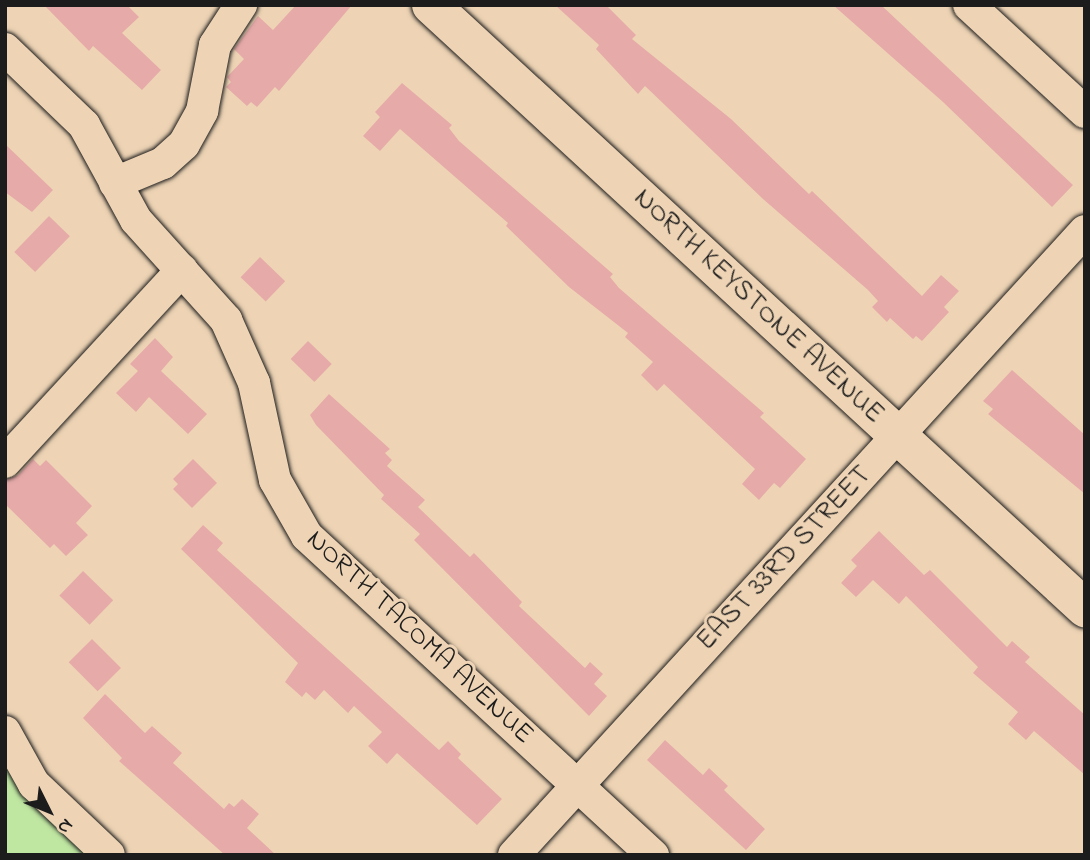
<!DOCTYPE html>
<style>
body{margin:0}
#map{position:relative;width:1090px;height:860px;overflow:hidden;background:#eed4b5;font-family:"Indie Flower",sans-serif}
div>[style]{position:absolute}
.green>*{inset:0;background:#c0e7a2}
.building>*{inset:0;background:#e6aba9;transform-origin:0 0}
.roads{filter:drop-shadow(0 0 2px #1c1c1c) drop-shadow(0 0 2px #1c1c1c)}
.minor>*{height:32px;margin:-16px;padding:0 16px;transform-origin:16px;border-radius:16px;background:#eed4b5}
.major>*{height:38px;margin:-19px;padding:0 19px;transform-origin:19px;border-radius:19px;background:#eed4b5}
span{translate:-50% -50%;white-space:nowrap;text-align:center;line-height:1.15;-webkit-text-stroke:6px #eed4b5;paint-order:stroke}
.street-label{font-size:28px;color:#1c1c1c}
.frame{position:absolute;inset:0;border:7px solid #1c1c1c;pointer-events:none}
.north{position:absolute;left:14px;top:776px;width:70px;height:70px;-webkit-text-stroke:5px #eed4b5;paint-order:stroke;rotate:133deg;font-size:19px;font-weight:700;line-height:28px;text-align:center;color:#1c1c1c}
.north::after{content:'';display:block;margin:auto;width:24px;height:32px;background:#1c1c1c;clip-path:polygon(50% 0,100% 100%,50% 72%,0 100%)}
</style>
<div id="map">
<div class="green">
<div style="clip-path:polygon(5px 732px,108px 855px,5px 855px)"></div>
</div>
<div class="building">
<div style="clip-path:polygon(44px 5px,127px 5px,139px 17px,122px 33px,161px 70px,142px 90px,93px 46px,89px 51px)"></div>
<div style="clip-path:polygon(296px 5px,352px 5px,279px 91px,275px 87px,257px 107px,251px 102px,247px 106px,226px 87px,231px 82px,227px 77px,244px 59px,234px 49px,258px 16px,273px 30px)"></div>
<div style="clip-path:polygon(555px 5px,606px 5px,636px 35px,632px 39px,731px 119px,809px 194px,812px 191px,922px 296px,941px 275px,959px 291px,944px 307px,949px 312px,922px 341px,916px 336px,913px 339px,890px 318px,887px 322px,872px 307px,878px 301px,868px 290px,763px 199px,645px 86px,638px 94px,596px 49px,599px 45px)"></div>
<div style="clip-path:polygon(833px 5px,881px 5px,1073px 185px,1052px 207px,943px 102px)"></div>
<div style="clip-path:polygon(402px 83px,452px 125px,449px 128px,459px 141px,613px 274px,610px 277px,619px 288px,764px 413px,760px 417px,806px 459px,780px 488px,774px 483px,759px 500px,742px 484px,755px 469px,664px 384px,657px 391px,641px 375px,653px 362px,625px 337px,628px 333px,569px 287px,506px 226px,508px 223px,400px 129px,380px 151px,363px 136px,380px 117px,375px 112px)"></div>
<div style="clip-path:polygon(5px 144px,53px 190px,32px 212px,5px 192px)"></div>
<div style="left:49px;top:216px;width:29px;height:50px;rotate:44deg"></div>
<div style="left:260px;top:257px;width:35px;height:28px;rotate:44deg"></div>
<div style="clip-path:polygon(155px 338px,173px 357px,161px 371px,207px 414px,188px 434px,149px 397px,136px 412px,116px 393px,138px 371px,130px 364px)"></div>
<div style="left:308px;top:341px;width:33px;height:25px;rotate:44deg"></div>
<div style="clip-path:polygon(1012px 370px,1085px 435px,1085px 494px,988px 414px,993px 409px,983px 401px)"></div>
<div style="clip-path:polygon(329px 394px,390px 449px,385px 453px,392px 460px,387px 466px,425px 500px,418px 507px,470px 557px,474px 553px,522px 602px,519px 606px,585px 668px,590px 662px,603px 674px,594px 684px,607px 696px,589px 716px,414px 540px,420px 534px,381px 499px,384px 495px,316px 425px,310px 415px)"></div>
<div style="clip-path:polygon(33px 459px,40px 466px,46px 460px,92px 506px,76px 523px,88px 535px,66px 556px,54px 544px,50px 548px,5px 504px,5px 480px,18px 475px)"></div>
<div style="clip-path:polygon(193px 459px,217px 483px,192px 508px,173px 489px,178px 484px,173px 479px)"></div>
<div style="clip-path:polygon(203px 525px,223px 543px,217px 550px,439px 750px,448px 741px,461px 754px,458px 758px,502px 799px,477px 825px,397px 753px,387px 764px,368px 746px,382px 732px,354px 706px,348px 713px,324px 690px,315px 700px,306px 692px,302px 697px,285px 682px,298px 663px,181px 549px)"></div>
<div style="clip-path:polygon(879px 531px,924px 575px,930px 570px,1007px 647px,1012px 641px,1030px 657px,1025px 662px,1085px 715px,1085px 775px,1034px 731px,1026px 740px,1008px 724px,1018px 712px,973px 673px,978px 667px,906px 596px,899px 604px,873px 580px,856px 597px,841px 583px,857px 566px,851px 560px)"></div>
<div style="left:83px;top:571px;width:42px;height:34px;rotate:44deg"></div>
<div style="left:92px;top:639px;width:41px;height:33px;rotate:45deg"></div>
<div style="clip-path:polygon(105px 694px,145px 733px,152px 726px,182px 753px,173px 763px,224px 809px,229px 803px,234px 807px,242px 799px,259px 814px,247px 828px,276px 855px,225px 855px,119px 761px,122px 758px,83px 718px)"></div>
<div style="clip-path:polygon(665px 740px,703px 775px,709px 768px,728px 786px,724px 790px,765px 829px,746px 850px,647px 760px)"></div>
</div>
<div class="roads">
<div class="minor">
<div style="left:969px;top:5px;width:158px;rotate:42.7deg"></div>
<div style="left:5px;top:49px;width:110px;rotate:43.9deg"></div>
<div style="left:84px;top:125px;width:108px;rotate:61.3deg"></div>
<div style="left:136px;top:220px;width:135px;rotate:48deg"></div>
<div style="left:226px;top:320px;width:69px;rotate:66deg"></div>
<div style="left:254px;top:383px;width:99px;rotate:77.8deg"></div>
<div style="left:275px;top:480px;width:64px;rotate:60.3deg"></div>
<div style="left:307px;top:536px;width:471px;rotate:42.7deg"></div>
<div style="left:115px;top:183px;width:52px;rotate:-22.6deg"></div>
<div style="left:163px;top:163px;width:28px;rotate:-42deg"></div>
<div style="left:184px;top:144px;width:38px;rotate:-61deg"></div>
<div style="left:202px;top:111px;width:67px;rotate:-78.9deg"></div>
<div style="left:215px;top:45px;width:48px;rotate:-57deg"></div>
<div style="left:5px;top:462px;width:261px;rotate:-47.3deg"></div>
<div style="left:5px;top:732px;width:60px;rotate:60.9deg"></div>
<div style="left:34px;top:784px;width:103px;rotate:43.4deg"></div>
<div style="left:514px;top:855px;width:846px;rotate:-47.54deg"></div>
</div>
<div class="major">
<div style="left:431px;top:5px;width:890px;rotate:42.68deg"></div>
</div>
</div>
<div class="street-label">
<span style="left:758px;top:307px;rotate:43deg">NORTH KEYSTONE AVENUE</span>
<span style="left:785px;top:559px;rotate:-47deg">EAST 33RD STREET</span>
<span style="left:419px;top:638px;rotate:43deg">NORTH TACOMA AVENUE</span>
</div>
<div class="frame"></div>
<div class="north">N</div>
</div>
